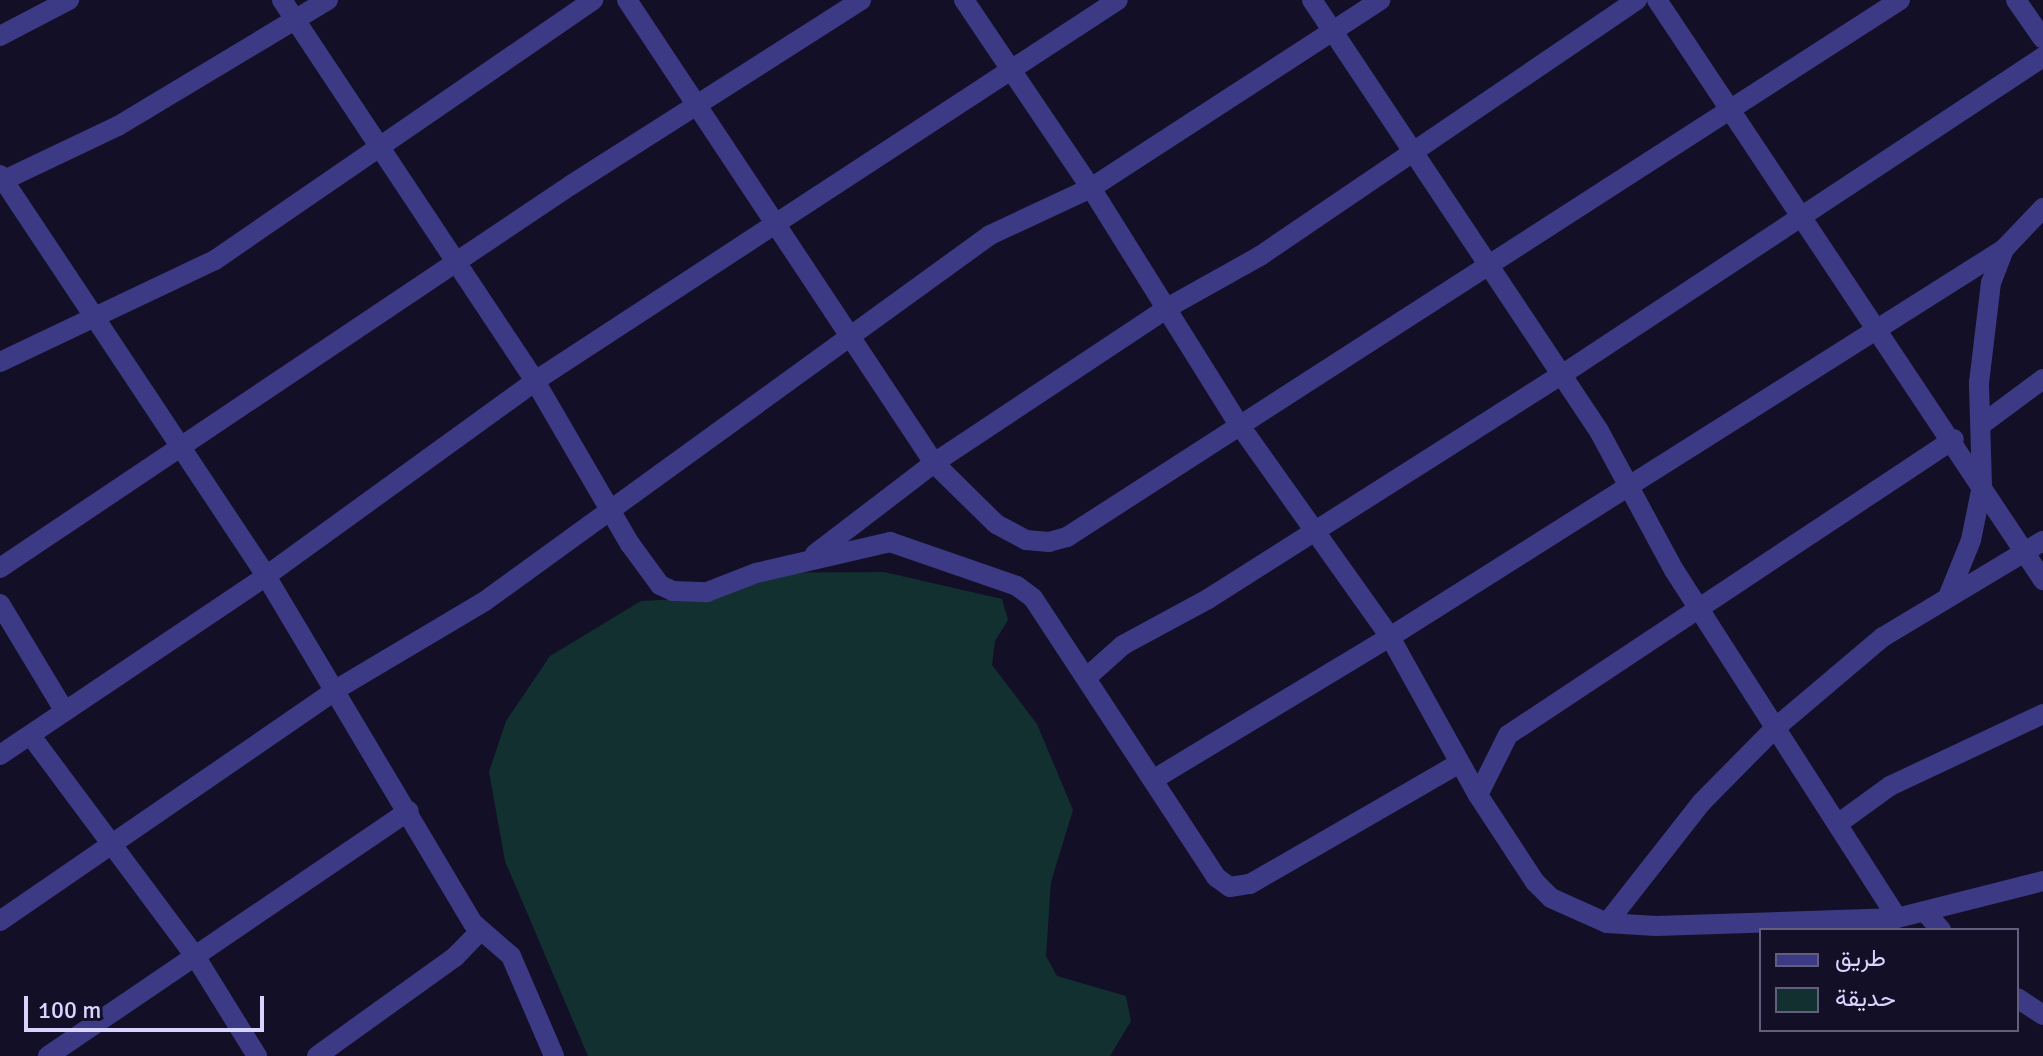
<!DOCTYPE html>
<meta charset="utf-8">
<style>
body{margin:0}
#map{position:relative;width:2043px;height:1056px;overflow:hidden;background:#130f26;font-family:Signika,Vazirmatn,sans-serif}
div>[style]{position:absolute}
.green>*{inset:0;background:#12302f}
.minor>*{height:20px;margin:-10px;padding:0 10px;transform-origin:10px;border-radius:10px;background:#3d3a85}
span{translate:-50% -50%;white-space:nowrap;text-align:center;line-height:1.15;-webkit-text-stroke:6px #130f26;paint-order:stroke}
.legend{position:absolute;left:1759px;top:928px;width:260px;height:104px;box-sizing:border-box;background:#130f26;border:2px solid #625e7d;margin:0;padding:10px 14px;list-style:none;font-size:24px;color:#d9d4ff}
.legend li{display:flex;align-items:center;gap:16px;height:40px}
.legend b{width:40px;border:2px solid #625e7d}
.scale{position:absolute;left:24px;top:996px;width:240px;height:36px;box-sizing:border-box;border:4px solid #d9d4ff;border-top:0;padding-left:10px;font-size:24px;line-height:28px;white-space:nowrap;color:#d9d4ff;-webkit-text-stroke:6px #130f26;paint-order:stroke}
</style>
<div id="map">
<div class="green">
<div style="clip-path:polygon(884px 572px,1002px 599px,1008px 620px,995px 641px,992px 665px,1037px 724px,1073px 810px,1051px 882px,1046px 956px,1057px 976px,1126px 996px,1131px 1021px,1110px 1056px,588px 1056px,505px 861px,489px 772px,506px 721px,550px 656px,641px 601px,718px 597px,737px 573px)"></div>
</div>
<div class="minor">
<div style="left:282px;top:0;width:457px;rotate:56.4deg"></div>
<div style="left:535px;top:381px;width:189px;rotate:59.8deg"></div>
<div style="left:630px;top:544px;width:51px;rotate:53.8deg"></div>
<div style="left:660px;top:585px;width:14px;rotate:25deg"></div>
<div style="left:673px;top:591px;width:34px;rotate:2deg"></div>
<div style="left:707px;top:592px;width:53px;rotate:-21.2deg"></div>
<div style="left:756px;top:573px;width:138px;rotate:-13deg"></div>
<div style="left:890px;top:542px;width:134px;rotate:19.1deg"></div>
<div style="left:1017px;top:586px;width:20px;rotate:37deg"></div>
<div style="left:1033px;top:598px;width:334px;rotate:56.7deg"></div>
<div style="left:1216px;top:877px;width:17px;rotate:36deg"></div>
<div style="left:1230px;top:887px;width:20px;rotate:-9deg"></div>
<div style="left:1250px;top:884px;width:242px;rotate:-30deg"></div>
<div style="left:627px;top:0;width:556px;rotate:56.45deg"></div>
<div style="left:934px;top:463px;width:87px;rotate:44.5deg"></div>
<div style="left:996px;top:524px;width:34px;rotate:28deg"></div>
<div style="left:1026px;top:540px;width:23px;rotate:5deg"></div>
<div style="left:1049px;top:542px;width:19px;rotate:-16deg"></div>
<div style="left:1067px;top:537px;width:991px;rotate:-32.81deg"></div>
<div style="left:964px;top:0;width:227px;rotate:56deg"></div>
<div style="left:1091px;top:188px;width:277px;rotate:58deg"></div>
<div style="left:1238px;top:423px;width:262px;rotate:54.6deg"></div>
<div style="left:1390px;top:637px;width:181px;rotate:60.9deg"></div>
<div style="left:1478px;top:795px;width:104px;rotate:56.8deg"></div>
<div style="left:1535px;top:882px;width:23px;rotate:45deg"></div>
<div style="left:1551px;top:898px;width:61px;rotate:24.1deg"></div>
<div style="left:1607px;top:923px;width:49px;rotate:3.5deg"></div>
<div style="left:1656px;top:926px;width:241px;rotate:-1.9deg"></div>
<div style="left:1897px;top:918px;width:151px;rotate:-14.2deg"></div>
<div style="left:1312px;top:0;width:518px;rotate:56.34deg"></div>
<div style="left:1599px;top:431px;width:158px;rotate:61.7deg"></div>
<div style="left:1674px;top:570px;width:413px;rotate:57.3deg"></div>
<div style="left:1657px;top:0;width:697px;rotate:56.36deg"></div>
<div style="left:2016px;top:0;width:47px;rotate:55.3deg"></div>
<div style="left:0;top:36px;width:78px;rotate:-27.6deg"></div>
<div style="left:0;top:175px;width:481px;rotate:56.4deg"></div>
<div style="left:266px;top:576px;width:404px;rotate:59.2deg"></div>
<div style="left:473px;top:923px;width:50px;rotate:41deg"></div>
<div style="left:511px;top:956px;width:109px;rotate:66.7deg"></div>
<div style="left:0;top:182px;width:131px;rotate:-25.4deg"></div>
<div style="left:118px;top:126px;width:245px;rotate:-31deg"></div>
<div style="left:0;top:362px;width:238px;rotate:-25.4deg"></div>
<div style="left:215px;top:260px;width:459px;rotate:-34.5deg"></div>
<div style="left:1981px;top:425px;width:77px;rotate:-36.6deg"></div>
<div style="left:815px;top:554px;width:150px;rotate:-37.4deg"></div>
<div style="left:934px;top:463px;width:280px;rotate:-33.6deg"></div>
<div style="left:1167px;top:308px;width:107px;rotate:-29.2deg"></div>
<div style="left:1260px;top:256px;width:456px;rotate:-34.2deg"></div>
<div style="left:0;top:568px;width:688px;rotate:-33.85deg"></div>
<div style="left:571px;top:185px;width:344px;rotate:-32.5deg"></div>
<div style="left:1948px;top:597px;width:61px;rotate:-68deg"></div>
<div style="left:1971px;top:540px;width:55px;rotate:-78.5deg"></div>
<div style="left:1982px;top:486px;width:103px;rotate:-91.7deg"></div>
<div style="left:1979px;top:383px;width:101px;rotate:-83.2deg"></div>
<div style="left:1991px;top:283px;width:36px;rotate:-69deg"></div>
<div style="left:2004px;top:249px;width:57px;rotate:-46.4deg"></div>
<div style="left:0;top:604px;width:124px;rotate:58.9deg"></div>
<div style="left:1086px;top:678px;width:50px;rotate:-41.7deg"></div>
<div style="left:1123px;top:645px;width:97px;rotate:-28.4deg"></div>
<div style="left:1208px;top:599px;width:417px;rotate:-32.4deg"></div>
<div style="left:1560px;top:376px;width:579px;rotate:-33.44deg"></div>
<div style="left:31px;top:736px;width:274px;rotate:53.3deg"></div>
<div style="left:195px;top:956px;width:118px;rotate:58.2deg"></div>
<div style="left:0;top:755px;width:321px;rotate:-33.9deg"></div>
<div style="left:266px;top:576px;width:332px;rotate:-35.9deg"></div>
<div style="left:535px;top:381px;width:696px;rotate:-33.17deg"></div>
<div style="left:1156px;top:778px;width:273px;rotate:-31.1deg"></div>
<div style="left:1390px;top:637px;width:726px;rotate:-32.29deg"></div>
<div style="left:1478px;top:795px;width:67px;rotate:-63.4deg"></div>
<div style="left:1508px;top:735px;width:535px;rotate:-33.57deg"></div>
<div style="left:1839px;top:823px;width:63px;rotate:-36deg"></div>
<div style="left:1890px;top:786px;width:169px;rotate:-25.2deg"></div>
<div style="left:1925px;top:912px;width:24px;rotate:48deg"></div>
<div style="left:0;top:921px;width:409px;rotate:-34.5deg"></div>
<div style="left:337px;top:689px;width:172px;rotate:-30.7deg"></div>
<div style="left:485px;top:601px;width:624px;rotate:-35.93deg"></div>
<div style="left:990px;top:235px;width:111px;rotate:-25deg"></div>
<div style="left:1091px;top:188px;width:345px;rotate:-33deg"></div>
<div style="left:1607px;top:923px;width:152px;rotate:-51.9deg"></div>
<div style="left:1701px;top:803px;width:104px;rotate:-45.4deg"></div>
<div style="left:1774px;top:729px;width:143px;rotate:-40.2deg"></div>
<div style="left:1883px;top:637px;width:187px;rotate:-31deg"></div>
<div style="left:2017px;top:998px;width:31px;rotate:33deg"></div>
<div style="left:48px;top:1056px;width:436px;rotate:-34.2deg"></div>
<div style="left:317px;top:1056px;width:170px;rotate:-35.7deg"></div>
<div style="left:455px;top:957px;width:36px;rotate:-46deg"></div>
</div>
<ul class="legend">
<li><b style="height:10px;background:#3d3a85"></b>طريق</li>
<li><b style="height:22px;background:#12302f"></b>حديقة</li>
</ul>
<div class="scale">100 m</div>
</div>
